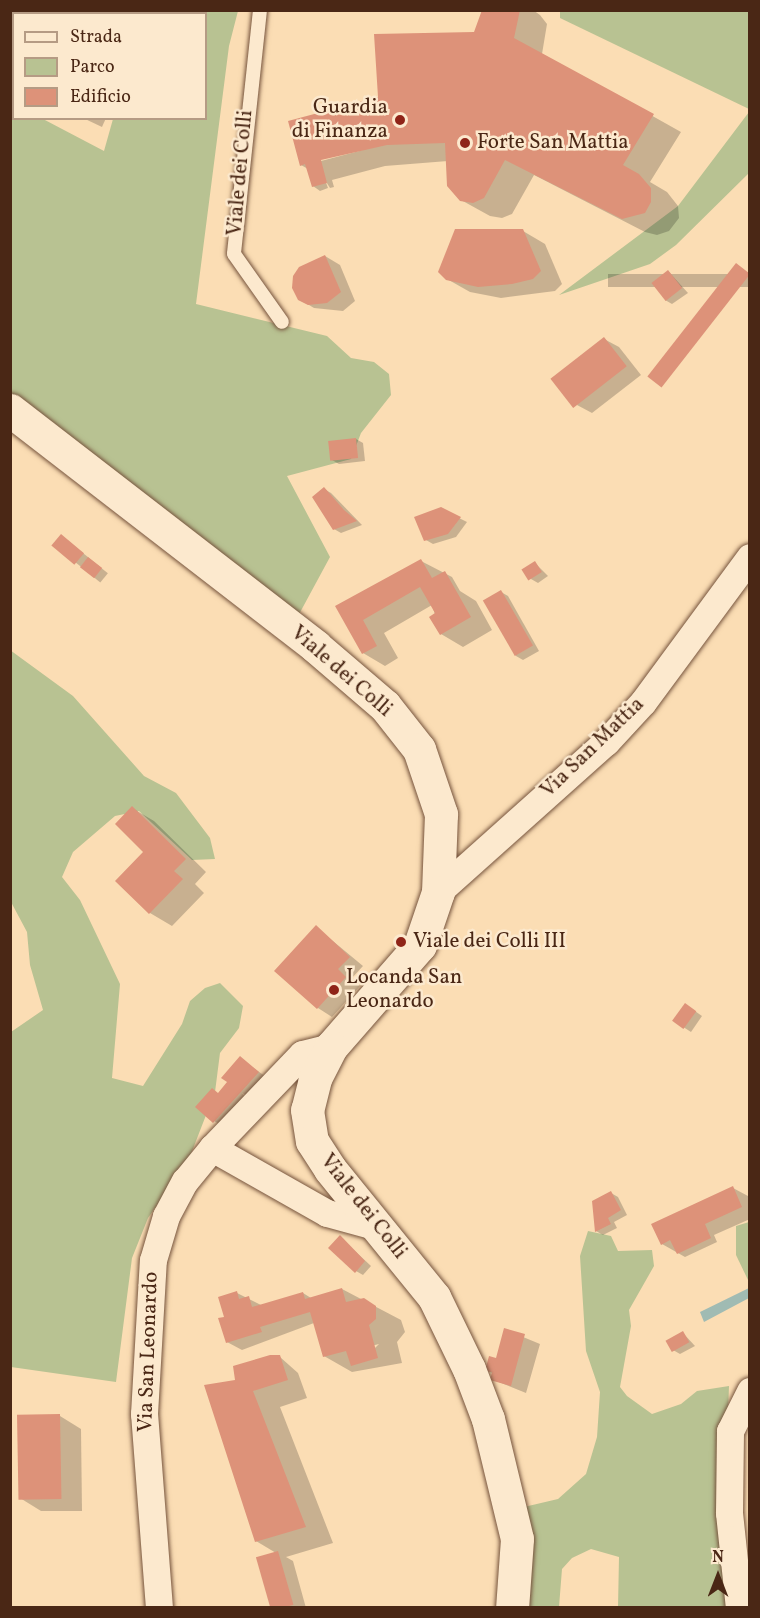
<!DOCTYPE html>
<style>
body{margin:0}
#map{position:relative;width:760px;height:1618px;overflow:hidden;background:#fbddb4;font-family:Vollkorn,serif}
div>[style]{position:absolute}
.green>*{inset:0;background:#b8c292}
.water>*{inset:0;background:#a0bbb3}
.shadow>*{inset:0;background:#0003;transform-origin:0 0}
.building>*{inset:0;background:#dd9279;transform-origin:0 0}
.roads{filter:drop-shadow(0 0 2px #76543d) drop-shadow(0 0 2px #76543d)}
.lane>*{height:14px;margin:-7px;padding:0 7px;transform-origin:7px;border-radius:7px;background:#fce9ce}
.street>*{height:27px;margin:-13.5px;padding:0 13.5px;transform-origin:13.5px;border-radius:13.5px;background:#fce9ce}
.secondary>*{height:33px;margin:-16.5px;padding:0 16.5px;transform-origin:16.5px;border-radius:16.5px;background:#fce9ce}
.dots>*{width:16px;height:16px;translate:-50% -50%;box-sizing:border-box;border:3px solid #fce9ce;border-radius:50%}
span{translate:-50% -50%;white-space:nowrap;text-align:center;line-height:1.15;-webkit-text-stroke:5px #fce9ce;paint-order:stroke}
.poi-label{font-size:21px;color:#4a2715}
.right{translate:-100% -50%;text-align:right}
.left{translate:0 -50%;text-align:left}
.street-label{font-size:21px;color:#4a2715}
.frame{position:absolute;inset:0;border:12px solid #4a2715;pointer-events:none}
.legend{position:absolute;left:12px;top:12px;width:195px;height:108px;box-sizing:border-box;background:#fce9ce;border:2px solid #b59b84;margin:0;padding:8px 10px;list-style:none;font-size:18px;color:#4a2715}
.legend li{display:flex;align-items:center;gap:12px;height:30px}
.legend b{width:30px;border:2px solid #b59b84}
.north{position:absolute;left:688px;top:1546px;width:60px;height:60px;-webkit-text-stroke:4px #fce9ce;paint-order:stroke;rotate:0deg;font-size:16px;font-weight:700;line-height:24px;text-align:center;color:#4a2715}
.north::after{content:'';display:block;margin:auto;width:21px;height:27px;background:#4a2715;clip-path:polygon(50% 0,100% 100%,50% 72%,0 100%)}
</style>
<div id="map">
<div class="green">
<div style="clip-path:polygon(10px 11px,33px 13px,14px 14px,14px 118px,43px 119px,104px 151px,113px 119px,206px 118px,206px 14px,140px 13px,141px 11px,238px 11px,229px 46px,196px 304px,327px 336px,351px 358px,374px 362px,389px 374px,391px 395px,361px 433px,351px 459px,287px 476px,330px 557px,297px 618px,11px 398px)"></div>
<div style="clip-path:polygon(560px 11px,749px 11px,749px 109px,560px 18px)"></div>
<div style="clip-path:polygon(749px 112px,749px 173px,676px 245px,650px 264px,559px 295px,678px 206px)"></div>
<div style="clip-path:polygon(10px 650px,73px 696px,144px 776px,176px 793px,210px 838px,215px 859px,192px 860px,139px 811px,115px 816px,73px 852px,62px 877px,80px 900px,120px 984px,112px 1078px,143px 1086px,182px 1024px,190px 1001px,205px 988px,220px 983px,243px 1006px,239px 1028px,220px 1053px,215px 1092px,189px 1159px,148px 1218px,132px 1258px,116px 1382px,11px 1367px,11px 1032px,43px 1010px,30px 965px,27px 932px,11px 902px)"></div>
<div style="clip-path:polygon(749px 1222px,750px 1222px,749px 1282px,736px 1255px,736px 1226px)"></div>
<div style="clip-path:polygon(588px 1231px,611px 1236px,618px 1251px,652px 1250px,654px 1266px,629px 1310px,631px 1326px,620px 1387px,627px 1396px,652px 1414px,681px 1404px,697px 1391px,729px 1386px,725px 1490px,727px 1607px,618px 1607px,619px 1557px,591px 1549px,572px 1558px,562px 1569px,559px 1607px,527px 1607px,524px 1507px,558px 1499px,586px 1474px,597px 1437px,600px 1392px,586px 1351px,580px 1256px)"></div>
</div>
<div class="water">
<div style="clip-path:polygon(749px 1288px,749px 1298px,704px 1322px,700px 1312px)"></div>
</div>
<div class="shadow">
<div style="clip-path:polygon(evenodd,484px 10px,533px 10px,540px 15px,547px 24px,542px 54px,681px 132px,650px 182px,667px 192px,678px 206px,679px 218px,669px 231px,657px 235px,645px 232px,534px 175px,512px 214px,502px 218px,490px 216px,461px 200px,448px 161px,385px 166px,332px 180px,334px 187px,330px 188px,325px 180px,328px 188px,320px 191px,313px 186px,308px 169px,301px 165px,379px 98px,475px 33px,484px 10px,363px 150px,321px 161px,321px 158px,363px 150px)"></div>
<div style="clip-path:polygon(83px 118px,106px 118px,102px 127px)"></div>
<div style="clip-path:polygon(523px 231px,545px 244px,562px 284px,555px 291px,501px 298px,470px 292px,447px 279px)"></div>
<div style="clip-path:polygon(325px 256px,340px 265px,355px 301px,343px 311px,314px 308px,299px 299px)"></div>
<div style="clip-path:polygon(669px 272px,688px 293px,672px 304px,665px 300px)"></div>
<div style="left:750px;top:274px;width:13px;height:142px;rotate:90deg"></div>
<div style="clip-path:polygon(604px 339px,619px 347px,641px 375px,592px 413px,577px 405px)"></div>
<div style="clip-path:polygon(356px 439px,363px 443px,365px 461px,339px 464px,332px 460px)"></div>
<div style="clip-path:polygon(324px 489px,331px 493px,362px 525px,341px 533px,334px 529px)"></div>
<div style="clip-path:polygon(441px 509px,467px 522px,456px 537px,433px 544px,426px 540px)"></div>
<div style="left:62px;top:536px;width:59px;height:12px;rotate:39deg"></div>
<div style="clip-path:polygon(421px 561px,452px 577px,460px 591px,476px 601px,492px 630px,463px 647px,441px 634px,432px 605px,384px 633px,398px 658px,385px 666px,363px 653px,337px 607px)"></div>
<div style="clip-path:polygon(535px 563px,548px 576px,538px 583px,531px 579px)"></div>
<div style="clip-path:polygon(501px 592px,508px 596px,539px 651px,523px 660px,516px 656px)"></div>
<div style="clip-path:polygon(132px 808px,154px 821px,206px 872px,195px 884px,204px 893px,172px 926px,150px 913px,117px 881px,145px 852px)"></div>
<div style="clip-path:polygon(316px 927px,363px 966px,351px 979px,360px 986px,332px 1017px,318px 1008px)"></div>
<div style="clip-path:polygon(692px 1009px,702px 1016px,691px 1032px,674px 1021px)"></div>
<div style="clip-path:polygon(240px 1058px,273px 1082px,255px 1101px,242px 1093px,246px 1098px,221px 1125px,214px 1121px,218px 1094px,229px 1082px)"></div>
<div style="clip-path:polygon(733px 1188px,748px 1196px,750px 1219px,714px 1235px,717px 1242px,685px 1257px,662px 1244px)"></div>
<div style="clip-path:polygon(611px 1193px,618px 1197px,627px 1215px,614px 1222px,617px 1228px,603px 1235px,596px 1231px)"></div>
<div style="clip-path:polygon(340px 1237px,371px 1266px,363px 1275px,356px 1271px)"></div>
<div style="clip-path:polygon(evenodd,342px 1289px,401px 1320px,405px 1332px,397px 1342px,402px 1363px,352px 1372px,324px 1356px,314px 1323px,242px 1350px,227px 1342px,226px 1318px,237px 1293px,263px 1306px,303px 1293px,311px 1298px,342px 1289px,379px 1344px,375px 1348px,367px 1347px,379px 1344px)"></div>
<div style="clip-path:polygon(506px 1330px,540px 1344px,526px 1393px,491px 1379px,493px 1374px,487px 1370px,497px 1360px)"></div>
<div style="clip-path:polygon(683px 1333px,695px 1346px,680px 1354px,673px 1350px)"></div>
<div style="clip-path:polygon(280px 1357px,298px 1373px,307px 1398px,280px 1407px,333px 1543px,286px 1557px,293px 1561px,306px 1608px,272px 1608px,276px 1553px,256px 1541px,236px 1381px)"></div>
<div style="clip-path:polygon(60px 1416px,81px 1429px,82px 1511px,41px 1511px,20px 1498px)"></div>
</div>
<div class="building">
<div style="clip-path:polygon(482px 10px,520px 10px,514px 38px,654px 114px,623px 165px,639px 174px,651px 188px,651px 202px,645px 213px,622px 219px,505px 160px,484px 198px,473px 203px,460px 201px,447px 186px,445px 143px,387px 145px,321px 160px,327px 183px,312px 187px,305px 164px,300px 166px,288px 121px,378px 97px,374px 34px,474px 32px)"></div>
<div style="clip-path:polygon(455px 229px,523px 229px,541px 271px,533px 279px,512px 284px,478px 287px,446px 280px,438px 272px)"></div>
<div style="clip-path:polygon(325px 255px,341px 292px,327px 303px,308px 305px,298px 300px,292px 288px,293px 276px,299px 267px)"></div>
<div style="left:736px;top:263px;width:18px;height:144px;rotate:38deg"></div>
<div style="left:668px;top:270px;width:23px;height:21px;rotate:52deg"></div>
<div style="left:604px;top:337px;width:37px;height:68px;rotate:52deg"></div>
<div style="left:356px;top:438px;width:20px;height:28px;rotate:84deg"></div>
<div style="clip-path:polygon(324px 487px,344px 510px,357px 521px,333px 530px,312px 497px)"></div>
<div style="clip-path:polygon(441px 507px,461px 517px,448px 534px,424px 541px,414px 517px)"></div>
<div style="left:61px;top:534px;width:30px;height:15px;rotate:40deg"></div>
<div style="left:88px;top:557px;width:18px;height:13px;rotate:38deg"></div>
<div style="clip-path:polygon(421px 559px,432px 578px,445px 571px,471px 617px,440px 635px,429px 617px,435px 613px,420px 587px,363px 620px,377px 646px,362px 654px,335px 606px)"></div>
<div style="left:535px;top:561px;width:13px;height:16px;rotate:58deg"></div>
<div style="left:501px;top:590px;width:64px;height:21px;rotate:60deg"></div>
<div style="clip-path:polygon(132px 806px,186px 859px,174px 871px,183px 879px,149px 914px,115px 881px,143px 852px,115px 824px)"></div>
<div style="clip-path:polygon(316px 925px,350px 957px,338px 969px,346px 977px,317px 1009px,274px 971px)"></div>
<div style="left:685px;top:1003px;width:14px;height:22px;rotate:36deg"></div>
<div style="clip-path:polygon(240px 1056px,259px 1072px,213px 1123px,195px 1107px,212px 1088px,218px 1093px,227px 1082px,221px 1078px)"></div>
<div style="clip-path:polygon(733px 1186px,742px 1207px,705px 1224px,711px 1238px,677px 1254px,670px 1240px,661px 1245px,651px 1224px)"></div>
<div style="clip-path:polygon(611px 1191px,621px 1210px,608px 1218px,611px 1224px,595px 1232px,592px 1201px)"></div>
<div style="clip-path:polygon(340px 1235px,365px 1261px,355px 1273px,328px 1248px)"></div>
<div style="clip-path:polygon(342px 1288px,346px 1302px,364px 1298px,376px 1306px,376px 1319px,369px 1325px,378px 1358px,351px 1366px,346px 1351px,323px 1357px,310px 1312px,260px 1327px,262px 1332px,226px 1343px,218px 1318px,224px 1317px,218px 1297px,237px 1291px,239px 1299px,249px 1296px,252px 1307px,303px 1292px,305px 1299px)"></div>
<div style="clip-path:polygon(504px 1328px,525px 1334px,511px 1386px,490px 1380px,492px 1372px,485px 1371px,489px 1356px,496px 1358px)"></div>
<div style="left:683px;top:1331px;width:13px;height:20px;rotate:61deg"></div>
<div style="clip-path:polygon(270px 1355px,280px 1355px,288px 1380px,253px 1391px,306px 1527px,255px 1542px,204px 1385px,235px 1380px,233px 1366px)"></div>
<div style="left:60px;top:1414px;width:85px;height:43px;rotate:89deg"></div>
<div style="left:278px;top:1551px;width:56px;height:23px;rotate:74deg"></div>
</div>
<div class="roads">
<div class="lane">
<div style="left:260px;top:10px;width:245px;rotate:96.1deg"></div>
<div style="left:234px;top:254px;width:83px;rotate:54.8deg"></div>
</div>
<div class="street">
<div style="left:438px;top:892px;width:225px;rotate:-41.8deg"></div>
<div style="left:606px;top:742px;width:54px;rotate:-47.2deg"></div>
<div style="left:643px;top:702px;width:180px;rotate:-53.6deg"></div>
<div style="left:212px;top:1148px;width:132px;rotate:29.5deg"></div>
<div style="left:327px;top:1213px;width:53px;rotate:15.4deg"></div>
<div style="left:159px;top:1608px;width:195px;rotate:-94.4deg"></div>
<div style="left:144px;top:1414px;width:154px;rotate:-86.7deg"></div>
<div style="left:153px;top:1260px;width:46px;rotate:-73.5deg"></div>
<div style="left:166px;top:1216px;width:40px;rotate:-62deg"></div>
<div style="left:185px;top:1181px;width:43px;rotate:-50.7deg"></div>
<div style="left:212px;top:1148px;width:130px;rotate:-46.2deg"></div>
<div style="left:302px;top:1054px;width:30px;rotate:-14deg"></div>
<div style="left:739px;top:1608px;width:96px;rotate:-96deg"></div>
<div style="left:729px;top:1513px;width:82px;rotate:-89.3deg"></div>
<div style="left:730px;top:1431px;width:45px;rotate:-63.4deg"></div>
</div>
<div class="secondary">
<div style="left:10px;top:410px;width:386px;rotate:37.7deg"></div>
<div style="left:315px;top:646px;width:92px;rotate:40.6deg"></div>
<div style="left:385px;top:706px;width:55px;rotate:51.7deg"></div>
<div style="left:419px;top:749px;width:69px;rotate:71.3deg"></div>
<div style="left:441px;top:814px;width:78px;rotate:92.2deg"></div>
<div style="left:438px;top:892px;width:56px;rotate:108.8deg"></div>
<div style="left:420px;top:945px;width:135px;rotate:131.1deg"></div>
<div style="left:331px;top:1047px;width:36px;rotate:117deg"></div>
<div style="left:315px;top:1079px;width:32px;rotate:104deg"></div>
<div style="left:307px;top:1110px;width:31px;rotate:81deg"></div>
<div style="left:312px;top:1141px;width:33px;rotate:57deg"></div>
<div style="left:330px;top:1169px;width:165px;rotate:50.9deg"></div>
<div style="left:434px;top:1297px;width:80px;rotate:64.1deg"></div>
<div style="left:469px;top:1369px;width:53px;rotate:69.2deg"></div>
<div style="left:488px;top:1419px;width:123px;rotate:76.4deg"></div>
<div style="left:517px;top:1539px;width:69px;rotate:94.1deg"></div>
</div>
</div>
<div class="dots">
<div style="left:400px;top:120px;background:#8f2418"></div>
<div style="left:465px;top:143px;background:#8f2418"></div>
<div style="left:401px;top:942px;background:#8f2418"></div>
<div style="left:334px;top:990px;background:#8f2418"></div>
</div>
<div class="poi-label">
<span class="right" style="left:388px;top:120px">Guardia<br>di Finanza</span>
<span class="left" style="left:477px;top:143px">Forte San Mattia</span>
<span class="left" style="left:413px;top:942px">Viale dei Colli III</span>
<span class="left" style="left:346px;top:990px">Locanda San<br>Leonardo</span>
</div>
<div class="street-label">
<span style="left:241px;top:173px;rotate:-85deg">Viale dei Colli</span>
<span style="left:341px;top:672px;rotate:41deg">Viale dei Colli</span>
<span style="left:593px;top:748px;rotate:-44deg">Via San Mattia</span>
<span style="left:363px;top:1207px;rotate:52deg">Viale dei Colli</span>
<span style="left:149px;top:1352px;rotate:-88deg">Via San Leonardo</span>
</div>
<div class="frame"></div>
<ul class="legend">
<li><b style="height:8px;background:#fce9ce"></b>Strada</li>
<li><b style="height:16px;background:#b8c292"></b>Parco</li>
<li><b style="height:16px;background:#dd9279"></b>Edificio</li>
</ul>
<div class="north">N</div>
</div>
